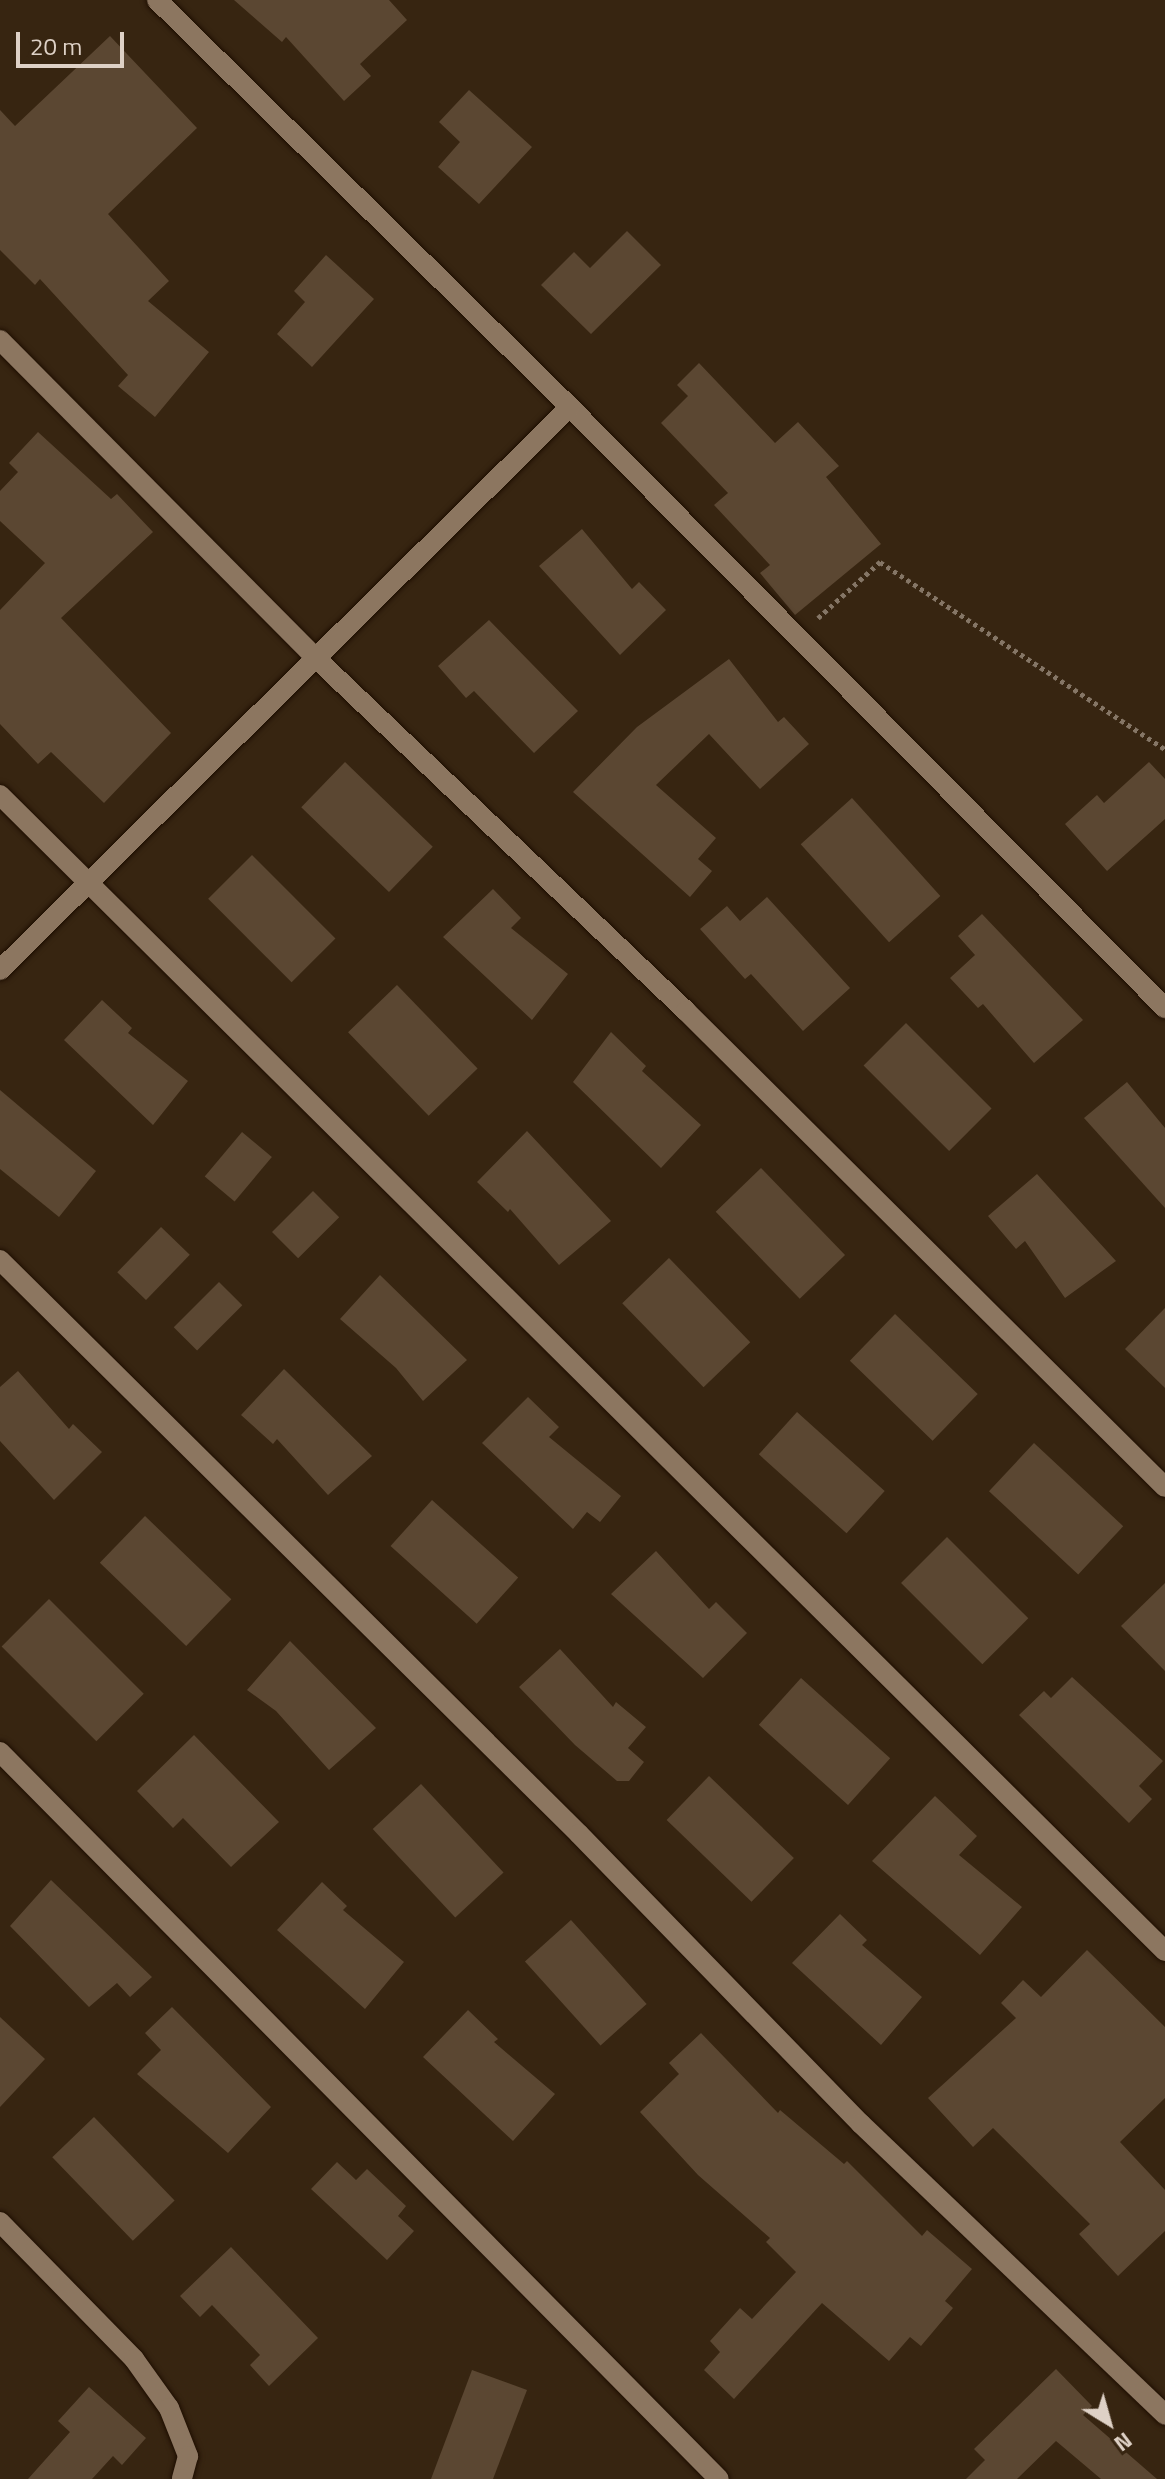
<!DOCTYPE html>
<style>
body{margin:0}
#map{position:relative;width:1165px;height:2479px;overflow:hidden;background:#372511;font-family:"Titillium Web",sans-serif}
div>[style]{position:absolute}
.building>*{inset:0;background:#5b4732;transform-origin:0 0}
.path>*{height:5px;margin-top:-2.5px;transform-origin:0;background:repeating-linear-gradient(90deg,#857666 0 4px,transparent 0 8px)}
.roads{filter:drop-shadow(0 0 2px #1e0e00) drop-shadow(0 0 2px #1e0e00)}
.street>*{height:20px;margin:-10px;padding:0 10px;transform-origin:10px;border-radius:10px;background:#8c7660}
span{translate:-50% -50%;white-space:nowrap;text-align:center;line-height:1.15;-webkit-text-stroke:8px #372511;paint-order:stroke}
.north{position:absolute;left:1069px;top:2383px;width:80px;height:80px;-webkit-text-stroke:6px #372511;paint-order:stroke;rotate:143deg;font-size:22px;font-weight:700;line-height:32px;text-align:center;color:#ded1c6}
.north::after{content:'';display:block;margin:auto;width:28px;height:36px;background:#ded1c6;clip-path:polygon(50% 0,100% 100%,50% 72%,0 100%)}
.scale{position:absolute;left:16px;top:32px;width:108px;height:36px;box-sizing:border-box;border:4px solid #ded1c6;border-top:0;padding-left:10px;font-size:24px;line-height:28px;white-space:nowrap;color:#ded1c6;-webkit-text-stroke:6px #372511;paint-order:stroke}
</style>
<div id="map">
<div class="building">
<div style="clip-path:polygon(234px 0,389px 0,407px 20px,360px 64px,371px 76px,344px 101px,286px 37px,282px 42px)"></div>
<div style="clip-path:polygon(110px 36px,197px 128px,108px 214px,169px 281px,148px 301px,209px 352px,155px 417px,118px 386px,128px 375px,40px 279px,35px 285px,0 250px,0 110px,15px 126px)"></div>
<div style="clip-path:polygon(469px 90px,532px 147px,479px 204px,438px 167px,460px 142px,439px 122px)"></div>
<div style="clip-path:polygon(627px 231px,661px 265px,591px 334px,541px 285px,574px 252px,590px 268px)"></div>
<div style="clip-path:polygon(326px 255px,374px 299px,312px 367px,277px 334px,305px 302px,294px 291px)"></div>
<div style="clip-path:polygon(699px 363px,775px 443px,798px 422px,839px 466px,826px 477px,881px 544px,795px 615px,760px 573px,770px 565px,714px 505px,728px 493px,661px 423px,688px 396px,677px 385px)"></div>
<div style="clip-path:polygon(38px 432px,111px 499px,117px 494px,153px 532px,61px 618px,171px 733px,104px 803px,51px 752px,38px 764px,0 724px,0 610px,45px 563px,0 521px,0 491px,18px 472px,9px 463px)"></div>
<div style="clip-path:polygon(582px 529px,632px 589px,639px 582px,666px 610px,620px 655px,539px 566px)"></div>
<div style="clip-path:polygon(489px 620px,578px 711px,534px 753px,474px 691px,466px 698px,438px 666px)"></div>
<div style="clip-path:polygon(729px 659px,778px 722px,784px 717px,809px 744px,760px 789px,709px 734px,656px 785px,716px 838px,698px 859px,712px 871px,690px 897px,573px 792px,637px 727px)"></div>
<div style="left:345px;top:762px;width:122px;height:63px;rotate:44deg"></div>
<div style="clip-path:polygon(1149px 762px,1165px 779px,1165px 819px,1107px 871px,1065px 824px,1097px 795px,1104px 803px)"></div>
<div style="left:852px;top:798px;width:132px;height:69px;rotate:48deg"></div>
<div style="left:252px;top:855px;width:118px;height:62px;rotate:45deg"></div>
<div style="clip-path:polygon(493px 889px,521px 918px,511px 928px,568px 974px,532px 1020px,443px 937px)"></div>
<div style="clip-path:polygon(767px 897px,850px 988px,803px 1031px,751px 974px,745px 979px,700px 929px,727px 906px,740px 921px)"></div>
<div style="clip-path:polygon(982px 914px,1083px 1020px,1034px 1063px,983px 1004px,978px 1008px,950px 978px,975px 955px,958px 936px)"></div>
<div style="left:397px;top:985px;width:116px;height:68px;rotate:46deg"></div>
<div style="clip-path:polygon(102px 1000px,132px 1028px,128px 1033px,188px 1081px,153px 1125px,64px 1040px)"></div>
<div style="left:906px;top:1023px;width:121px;height:60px;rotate:45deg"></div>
<div style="clip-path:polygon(611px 1032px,646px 1066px,642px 1071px,701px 1125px,661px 1168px,573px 1082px)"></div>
<div style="clip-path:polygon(1127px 1082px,1165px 1128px,1165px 1208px,1084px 1118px)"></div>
<div style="clip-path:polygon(0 1090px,96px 1171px,59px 1217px,0 1169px)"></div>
<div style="clip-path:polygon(527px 1131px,611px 1221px,559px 1265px,510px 1209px,508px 1212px,477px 1182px)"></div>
<div style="left:242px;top:1132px;width:39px;height:58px;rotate:40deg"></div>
<div style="left:761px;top:1168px;width:121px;height:63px;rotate:46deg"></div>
<div style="clip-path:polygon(1037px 1174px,1116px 1261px,1065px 1298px,1025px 1241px,1016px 1249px,988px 1216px)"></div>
<div style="left:313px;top:1191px;width:37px;height:58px;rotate:45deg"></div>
<div style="left:161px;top:1227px;width:40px;height:63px;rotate:44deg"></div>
<div style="left:669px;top:1258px;width:117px;height:65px;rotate:46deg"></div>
<div style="clip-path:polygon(380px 1275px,467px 1360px,423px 1401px,396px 1368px,340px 1319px)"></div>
<div style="left:219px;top:1282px;width:33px;height:64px;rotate:45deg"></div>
<div style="clip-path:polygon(1165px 1308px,1165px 1388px,1125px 1349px)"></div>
<div style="left:895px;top:1314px;width:115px;height:65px;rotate:44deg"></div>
<div style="clip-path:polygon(284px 1369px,372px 1456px,328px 1495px,277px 1439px,273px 1444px,241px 1415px)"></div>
<div style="clip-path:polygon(18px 1371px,69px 1429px,73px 1424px,102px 1452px,54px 1500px,0 1441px,0 1387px)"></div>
<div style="clip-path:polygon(528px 1397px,559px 1427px,549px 1437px,621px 1496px,600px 1522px,587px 1512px,573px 1529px,482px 1443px)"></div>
<div style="left:797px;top:1412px;width:118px;height:57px;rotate:42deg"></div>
<div style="left:1034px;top:1443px;width:122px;height:66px;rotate:43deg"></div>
<div style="left:432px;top:1500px;width:116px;height:62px;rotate:42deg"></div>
<div style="left:145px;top:1516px;width:120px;height:65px;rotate:44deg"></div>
<div style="left:947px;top:1537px;width:115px;height:65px;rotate:45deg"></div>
<div style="clip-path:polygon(656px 1551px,709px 1609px,716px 1602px,747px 1633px,703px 1678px,611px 1594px)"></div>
<div style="clip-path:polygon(1165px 1583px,1165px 1671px,1121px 1626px)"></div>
<div style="left:49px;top:1599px;width:134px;height:67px;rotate:45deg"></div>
<div style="clip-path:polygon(290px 1641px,376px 1728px,329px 1770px,276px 1711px,247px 1690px)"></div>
<div style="clip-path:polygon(560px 1649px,613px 1707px,616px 1702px,646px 1727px,628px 1748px,644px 1762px,629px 1781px,617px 1781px,575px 1745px,519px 1687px)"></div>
<div style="clip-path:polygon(1072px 1677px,1163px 1761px,1139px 1786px,1152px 1799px,1129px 1823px,1019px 1715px,1044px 1691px,1051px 1698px)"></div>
<div style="left:801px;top:1678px;width:120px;height:63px;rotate:42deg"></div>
<div style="clip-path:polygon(194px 1735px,279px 1822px,231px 1867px,183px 1818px,173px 1828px,137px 1791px)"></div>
<div style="left:709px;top:1776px;width:118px;height:61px;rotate:44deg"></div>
<div style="left:421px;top:1784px;width:121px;height:66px;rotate:47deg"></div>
<div style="clip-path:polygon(935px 1796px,977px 1836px,959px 1855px,1022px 1907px,980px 1955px,872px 1861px)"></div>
<div style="clip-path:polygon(51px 1880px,152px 1977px,130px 1997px,117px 1983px,89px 2007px,10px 1926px)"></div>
<div style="clip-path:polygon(322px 1882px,347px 1906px,343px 1910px,404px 1962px,365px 2009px,277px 1930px)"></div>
<div style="clip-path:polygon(840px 1914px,867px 1940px,862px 1945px,922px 1997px,881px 2045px,792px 1963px)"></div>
<div style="left:571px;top:1920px;width:113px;height:62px;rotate:48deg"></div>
<div style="clip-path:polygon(1087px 1950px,1165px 2027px,1165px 2098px,1120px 2142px,1165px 2190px,1165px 2231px,1118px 2276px,1079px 2234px,1090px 2224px,993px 2128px,973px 2147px,928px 2098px,1016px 2018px,1001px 2003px,1023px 1980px,1041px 1997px)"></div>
<div style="clip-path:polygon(172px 2007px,271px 2107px,228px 2153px,137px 2074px,161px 2050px,145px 2033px)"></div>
<div style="clip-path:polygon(468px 2010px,498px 2039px,494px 2042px,555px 2094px,513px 2141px,423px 2057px)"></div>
<div style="clip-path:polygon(0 2017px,45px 2059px,0 2107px)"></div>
<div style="clip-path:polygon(701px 2033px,778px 2113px,780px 2110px,844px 2164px,847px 2161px,922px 2236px,927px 2230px,972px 2269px,945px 2301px,953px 2308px,921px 2346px,910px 2337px,889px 2361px,822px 2303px,734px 2399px,704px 2370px,720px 2352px,710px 2341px,740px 2308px,752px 2319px,796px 2272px,766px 2242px,770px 2238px,698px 2175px,640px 2112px,679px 2074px,669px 2063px)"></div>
<div style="left:94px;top:2117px;width:116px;height:58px;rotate:46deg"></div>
<div style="clip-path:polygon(337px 2162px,356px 2180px,367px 2169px,406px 2206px,398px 2216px,414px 2231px,387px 2260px,311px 2189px)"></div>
<div style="clip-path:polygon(231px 2247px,318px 2338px,269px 2386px,250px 2365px,260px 2355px,212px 2305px,200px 2317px,180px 2296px)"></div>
<div style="clip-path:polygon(1056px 2369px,1092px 2406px,1083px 2415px,1157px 2479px,1101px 2479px,1056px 2441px,1017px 2479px,966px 2479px,985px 2460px,974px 2449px)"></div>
<div style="clip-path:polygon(472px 2370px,527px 2390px,493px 2479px,431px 2479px)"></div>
<div style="clip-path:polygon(89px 2387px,146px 2438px,122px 2465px,113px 2456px,92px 2479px,28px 2479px,70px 2432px,58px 2421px)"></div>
</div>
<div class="path">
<div style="left:818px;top:618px;width:84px;rotate:-42.1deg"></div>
<div style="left:880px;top:562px;width:341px;rotate:33.3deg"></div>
</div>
<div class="roads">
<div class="street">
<div style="left:157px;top:0;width:580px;rotate:44.58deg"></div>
<div style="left:570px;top:407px;width:846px;rotate:45.29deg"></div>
<div style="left:0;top:340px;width:453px;rotate:45.2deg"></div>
<div style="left:319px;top:661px;width:507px;rotate:43.64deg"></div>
<div style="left:686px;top:1011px;width:675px;rotate:44.82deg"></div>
<div style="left:0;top:795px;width:1641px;rotate:44.78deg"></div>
<div style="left:0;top:970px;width:801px;rotate:-44.65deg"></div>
<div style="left:0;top:1260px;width:815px;rotate:44.75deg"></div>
<div style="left:579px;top:1834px;width:405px;rotate:45.8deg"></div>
<div style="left:861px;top:2124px;width:421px;rotate:43.7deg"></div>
<div style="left:0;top:1752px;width:1022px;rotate:45.32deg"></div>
<div style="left:0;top:2222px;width:192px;rotate:45.6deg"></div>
<div style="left:134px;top:2359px;width:60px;rotate:54.5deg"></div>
<div style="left:169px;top:2408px;width:52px;rotate:68.4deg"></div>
<div style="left:188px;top:2456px;width:24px;rotate:105deg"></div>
</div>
</div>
<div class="north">N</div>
<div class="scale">20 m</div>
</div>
